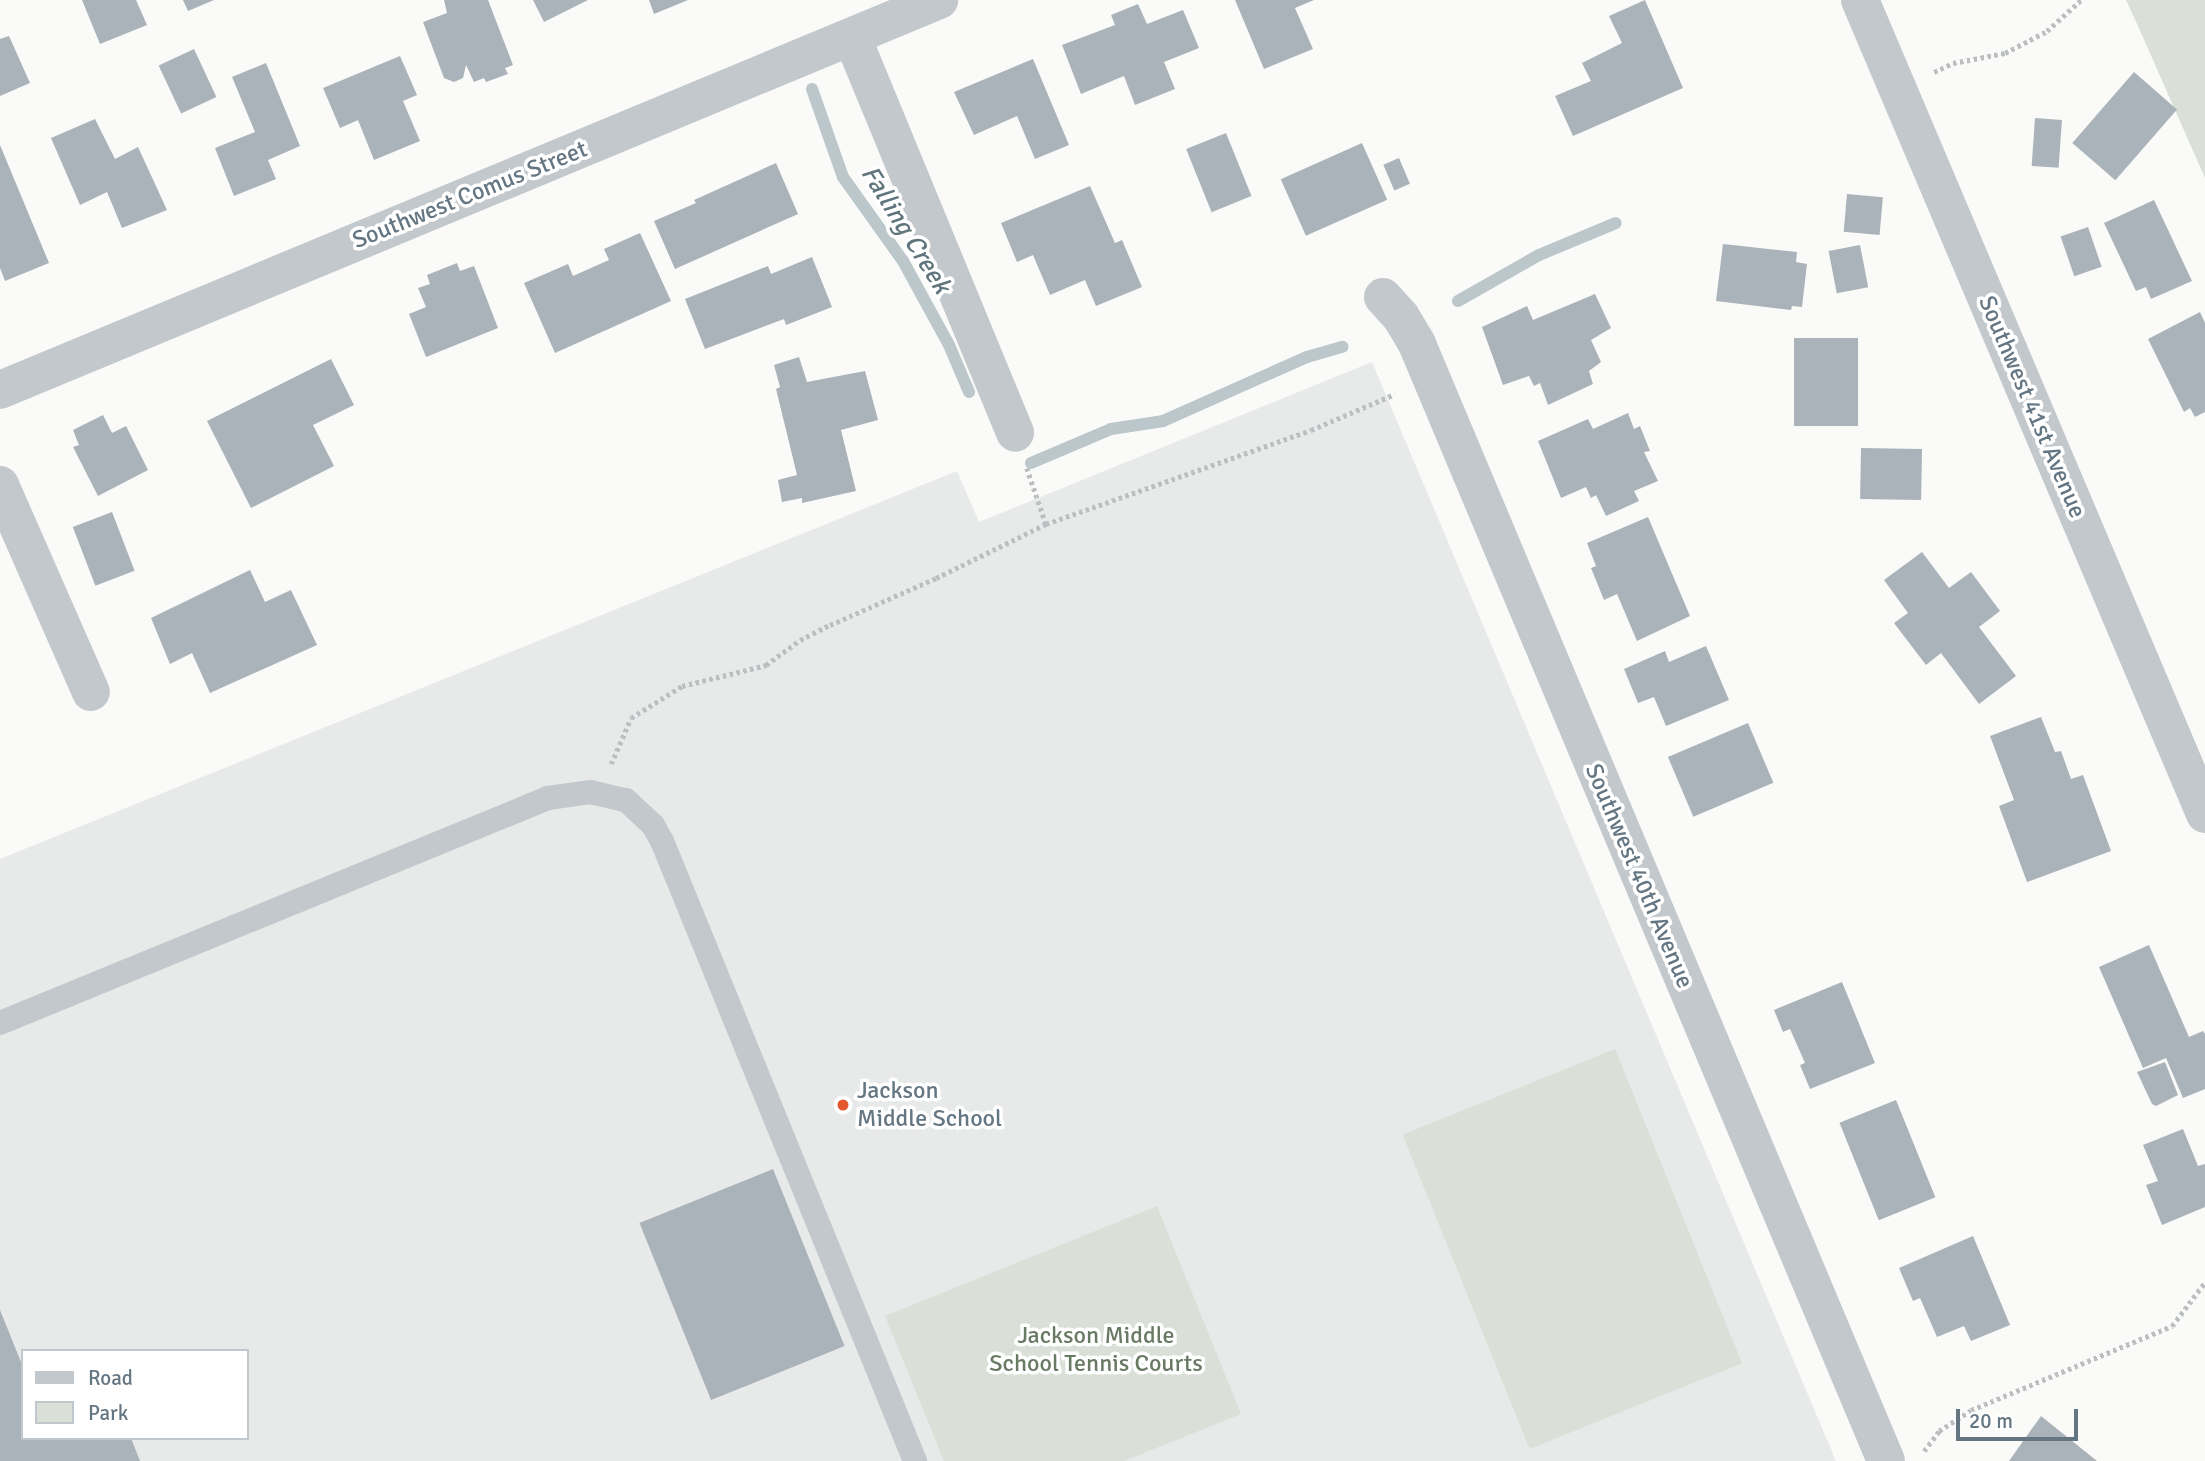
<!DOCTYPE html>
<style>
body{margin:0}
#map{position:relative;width:2205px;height:1461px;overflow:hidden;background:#fafaf8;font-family:Signika,sans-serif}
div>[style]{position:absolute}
.built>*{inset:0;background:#e8e9e9}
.green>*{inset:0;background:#dadfd7;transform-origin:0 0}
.stream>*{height:12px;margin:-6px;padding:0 6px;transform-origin:6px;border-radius:6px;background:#bbc7cb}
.building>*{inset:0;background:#aab3b9;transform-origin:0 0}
.path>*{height:4.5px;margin-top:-2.25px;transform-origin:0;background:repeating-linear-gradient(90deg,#bbbfc2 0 3.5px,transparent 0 7px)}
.service>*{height:24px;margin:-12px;padding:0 12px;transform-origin:12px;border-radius:12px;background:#c3c8cc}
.minor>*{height:38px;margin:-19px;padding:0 19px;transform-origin:19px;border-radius:19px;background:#c3c8cc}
.dots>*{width:19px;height:19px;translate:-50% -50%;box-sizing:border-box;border:4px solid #fff;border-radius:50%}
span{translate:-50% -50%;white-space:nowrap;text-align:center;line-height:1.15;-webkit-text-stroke:7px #fff;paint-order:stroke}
.street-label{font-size:24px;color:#657683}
.poi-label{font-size:24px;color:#657683}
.left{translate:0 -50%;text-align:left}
.park-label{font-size:24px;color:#687a64}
.water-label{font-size:26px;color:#60757c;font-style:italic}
.legend{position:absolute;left:21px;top:1349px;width:228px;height:91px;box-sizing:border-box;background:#fff;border:2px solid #c1c8cd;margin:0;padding:9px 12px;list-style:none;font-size:21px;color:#657683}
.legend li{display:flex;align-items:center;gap:14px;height:35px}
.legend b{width:35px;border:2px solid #c1c8cd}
.scale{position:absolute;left:1956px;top:1409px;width:122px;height:32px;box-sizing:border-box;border:4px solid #657683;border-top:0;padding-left:9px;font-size:21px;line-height:24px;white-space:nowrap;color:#657683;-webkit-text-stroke:5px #fff;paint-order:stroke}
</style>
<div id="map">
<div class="built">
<div style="clip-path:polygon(evenodd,1372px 362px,1836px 1461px,0 1461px,0 859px,957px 471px,979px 522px,1372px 362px,23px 1351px,247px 1351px,247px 1438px,23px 1438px,23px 1351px)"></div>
</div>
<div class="green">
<div style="clip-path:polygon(2126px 0,2205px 0,2205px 178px,2138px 26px)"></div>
<div style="left:1615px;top:1049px;width:339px;height:229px;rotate:68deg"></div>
<div style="clip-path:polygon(1157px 1206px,1241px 1414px,1124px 1461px,944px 1461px,885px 1316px)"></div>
</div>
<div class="stream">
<div style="left:812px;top:89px;width:93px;rotate:70.6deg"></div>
<div style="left:843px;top:177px;width:103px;rotate:54.5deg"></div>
<div style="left:903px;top:261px;width:96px;rotate:61.3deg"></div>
<div style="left:949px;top:345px;width:51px;rotate:66.9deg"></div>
<div style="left:1458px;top:301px;width:93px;rotate:-29.6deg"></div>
<div style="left:1539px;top:255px;width:83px;rotate:-22.6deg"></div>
<div style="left:1031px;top:463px;width:87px;rotate:-23deg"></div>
<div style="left:1111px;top:429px;width:53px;rotate:-8.7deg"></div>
<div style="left:1163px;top:421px;width:158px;rotate:-24deg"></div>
<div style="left:1307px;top:357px;width:37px;rotate:-16deg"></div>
</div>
<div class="building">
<div style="clip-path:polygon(82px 0,136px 0,147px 25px,100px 44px)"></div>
<div style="clip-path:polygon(183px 0,214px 0,188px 11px)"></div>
<div style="clip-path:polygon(444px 0,488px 0,513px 65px,505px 68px,508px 74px,486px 82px,484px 78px,474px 82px,466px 65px,463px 78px,454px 82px,444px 78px,423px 22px,447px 13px)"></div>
<div style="clip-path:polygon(533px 0,588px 0,544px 22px)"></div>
<div style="clip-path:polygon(649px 0,688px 0,654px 14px)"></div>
<div style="clip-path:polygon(1235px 0,1314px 0,1295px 8px,1313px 49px,1264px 69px)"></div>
<div style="clip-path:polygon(1645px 0,1683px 88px,1573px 136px,1555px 96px,1591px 81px,1582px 63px,1622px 43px,1609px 16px)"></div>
<div style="clip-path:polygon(1138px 4px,1147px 24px,1183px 10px,1199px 48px,1164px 62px,1175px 89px,1135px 105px,1124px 76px,1081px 94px,1062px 45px,1115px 25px,1111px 15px)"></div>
<div style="clip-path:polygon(9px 36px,30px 83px,0 96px,0 39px)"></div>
<div style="left:194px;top:49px;width:53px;height:39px;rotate:65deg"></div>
<div style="clip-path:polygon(400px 56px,417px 95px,403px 101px,420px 141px,374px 160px,358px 120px,340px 128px,323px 88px)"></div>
<div style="clip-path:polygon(1033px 59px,1069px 145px,1035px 159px,1017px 116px,974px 135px,954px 92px)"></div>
<div style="clip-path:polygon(266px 63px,300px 146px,268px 160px,276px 179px,234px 196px,215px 148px,255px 132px,232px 77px)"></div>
<div style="left:2134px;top:72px;width:57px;height:94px;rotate:41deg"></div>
<div style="left:2035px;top:118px;width:27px;height:48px;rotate:4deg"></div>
<div style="clip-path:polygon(95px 119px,115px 159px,138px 147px,167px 210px,122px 228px,107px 192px,80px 205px,51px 138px)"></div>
<div style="left:1226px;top:133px;width:68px;height:43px;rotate:68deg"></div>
<div style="left:1362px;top:143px;width:62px;height:89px;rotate:66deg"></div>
<div style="clip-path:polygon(0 145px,49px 263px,5px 281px,0 268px)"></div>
<div style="left:1399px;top:158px;width:28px;height:17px;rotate:67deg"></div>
<div style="clip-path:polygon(776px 163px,798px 214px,675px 269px,654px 221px,696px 203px,694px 200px)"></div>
<div style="clip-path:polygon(1090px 186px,1115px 243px,1122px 240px,1142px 287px,1096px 306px,1085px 280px,1050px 295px,1033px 255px,1017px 262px,1001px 223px)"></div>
<div style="left:1847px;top:194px;width:36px;height:38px;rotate:5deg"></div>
<div style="clip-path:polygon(2154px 200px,2192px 281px,2151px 299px,2146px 287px,2136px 291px,2104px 223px)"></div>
<div style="left:2088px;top:227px;width:42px;height:29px;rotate:71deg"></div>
<div style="clip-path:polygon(640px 233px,671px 301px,555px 353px,524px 283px,568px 264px,573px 276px,609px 260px,604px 249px)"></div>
<div style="clip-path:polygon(1723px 244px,1797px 252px,1796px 262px,1807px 264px,1802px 307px,1792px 306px,1791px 310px,1716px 301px)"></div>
<div style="left:1860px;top:245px;width:43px;height:32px;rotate:79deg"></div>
<div style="clip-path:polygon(812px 257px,832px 307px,786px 325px,784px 319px,705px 349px,685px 299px,768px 266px,771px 274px)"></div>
<div style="clip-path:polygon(457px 263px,460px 271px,474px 266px,498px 328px,426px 357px,409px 314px,426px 307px,418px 288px,430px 284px,427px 275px)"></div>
<div style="clip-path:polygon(1595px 294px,1611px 328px,1591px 340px,1601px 362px,1589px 371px,1593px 384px,1548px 405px,1540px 383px,1534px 386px,1529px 376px,1503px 385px,1482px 327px,1527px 306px,1533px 320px)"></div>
<div style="clip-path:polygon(2200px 312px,2205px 323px,2205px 412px,2195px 417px,2190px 408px,2184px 412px,2148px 339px)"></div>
<div style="left:1794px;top:338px;width:64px;height:88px"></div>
<div style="clip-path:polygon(799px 357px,807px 382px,865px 371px,878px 420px,841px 430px,856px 491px,802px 503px,802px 498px,782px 502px,778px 480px,797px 475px,776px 389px,780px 387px,774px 365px)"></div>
<div style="clip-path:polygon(331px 359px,354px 405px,313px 425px,334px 466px,251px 508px,207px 421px)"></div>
<div style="clip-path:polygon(1628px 413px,1634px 429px,1640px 426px,1650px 451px,1644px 452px,1658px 481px,1634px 491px,1639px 501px,1606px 516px,1596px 495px,1591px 498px,1586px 487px,1561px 498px,1538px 441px,1588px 419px,1593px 429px)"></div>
<div style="clip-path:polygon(103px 415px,112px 433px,126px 426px,148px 470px,98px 496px,73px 447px,79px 445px,73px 430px)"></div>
<div style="left:1861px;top:448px;width:61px;height:51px;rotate:1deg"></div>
<div style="left:112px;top:512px;width:63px;height:42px;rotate:69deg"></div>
<div style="clip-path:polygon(1648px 517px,1690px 616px,1637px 641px,1617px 594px,1604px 600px,1591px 568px,1596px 566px,1587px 543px)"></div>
<div style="clip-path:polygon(1922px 552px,1949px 588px,1971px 572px,2000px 611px,1979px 627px,2016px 676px,1979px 704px,1941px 653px,1926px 665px,1894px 623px,1908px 613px,1884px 580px)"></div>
<div style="clip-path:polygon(250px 570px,265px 602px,291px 590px,317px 645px,210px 693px,192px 653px,170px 664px,151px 618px)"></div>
<div style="clip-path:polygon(1706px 646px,1729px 700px,1666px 726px,1654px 697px,1638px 703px,1624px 669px,1665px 651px,1669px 662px)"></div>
<div style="clip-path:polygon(2041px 717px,2055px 752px,2061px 751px,2071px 779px,2083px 775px,2111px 851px,2027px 882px,1999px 806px,2014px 800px,1990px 736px)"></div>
<div style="left:1748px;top:723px;width:65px;height:87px;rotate:67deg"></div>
<div style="clip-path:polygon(2149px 945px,2189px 1037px,2203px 1031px,2205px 1034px,2205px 1089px,2183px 1098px,2166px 1058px,2143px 1068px,2099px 967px)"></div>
<div style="clip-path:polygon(1842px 982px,1875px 1063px,1810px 1089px,1800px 1065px,1805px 1063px,1790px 1029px,1783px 1032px,1774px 1010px)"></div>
<div style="clip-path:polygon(2165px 1062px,2178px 1095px,2156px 1106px,2152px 1104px,2137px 1072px)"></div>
<div style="left:1896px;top:1100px;width:105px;height:61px;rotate:68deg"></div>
<div style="clip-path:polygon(2183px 1129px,2198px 1166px,2205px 1164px,2205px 1207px,2162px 1225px,2146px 1185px,2158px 1181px,2143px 1145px)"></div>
<div style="left:773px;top:1169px;width:191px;height:144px;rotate:68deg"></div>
<div style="clip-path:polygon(1973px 1236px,2010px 1325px,1971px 1341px,1964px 1326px,1937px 1337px,1920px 1298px,1913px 1301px,1899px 1268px)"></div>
<div style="clip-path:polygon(0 1310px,23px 1367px,23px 1438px,131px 1438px,140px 1461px,0 1461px)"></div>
<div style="clip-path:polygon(2041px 1416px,2097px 1461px,2009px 1461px)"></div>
</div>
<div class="path">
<div style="left:1934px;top:72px;width:21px;rotate:-25deg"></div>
<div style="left:1953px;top:63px;width:53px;rotate:-10.9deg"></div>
<div style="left:2005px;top:53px;width:47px;rotate:-27.6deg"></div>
<div style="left:2047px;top:31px;width:46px;rotate:-42.4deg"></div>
<div style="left:1027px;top:468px;width:59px;rotate:71.3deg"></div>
<div style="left:611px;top:764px;width:50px;rotate:-66.5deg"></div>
<div style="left:631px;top:718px;width:60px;rotate:-32.1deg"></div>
<div style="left:682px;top:686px;width:87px;rotate:-14deg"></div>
<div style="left:766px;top:665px;width:42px;rotate:-36.3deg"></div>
<div style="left:800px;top:640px;width:34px;rotate:-27deg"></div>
<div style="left:830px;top:625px;width:116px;rotate:-23.9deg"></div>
<div style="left:936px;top:578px;width:123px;rotate:-26.1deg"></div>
<div style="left:1046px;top:524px;width:281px;rotate:-19.5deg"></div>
<div style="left:1311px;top:430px;width:91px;rotate:-23.2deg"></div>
<div style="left:1924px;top:1451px;width:25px;rotate:-53deg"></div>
<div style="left:1939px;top:1431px;width:38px;rotate:-33deg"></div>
<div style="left:1971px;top:1410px;width:218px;rotate:-22.7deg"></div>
<div style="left:2172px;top:1326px;width:55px;rotate:-53.1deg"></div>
</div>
<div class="service">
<div style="left:0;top:1023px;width:592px;rotate:-22.32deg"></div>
<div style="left:548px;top:798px;width:42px;rotate:-8.1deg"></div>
<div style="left:590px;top:792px;width:37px;rotate:13deg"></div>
<div style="left:626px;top:800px;width:37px;rotate:43deg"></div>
<div style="left:653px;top:825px;width:18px;rotate:61deg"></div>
<div style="left:662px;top:841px;width:670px;rotate:67.8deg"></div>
</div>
<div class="minor">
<div style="left:1860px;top:0;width:884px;rotate:67.03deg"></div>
<div style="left:852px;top:37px;width:428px;rotate:67.6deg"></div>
<div style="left:1383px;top:297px;width:27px;rotate:48deg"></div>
<div style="left:1401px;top:317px;width:31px;rotate:59deg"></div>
<div style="left:1417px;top:344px;width:1211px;rotate:67.22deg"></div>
<div style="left:0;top:390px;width:1017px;rotate:-22.55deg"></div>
<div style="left:0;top:485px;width:226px;rotate:66.3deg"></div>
</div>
<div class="dots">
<div style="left:843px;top:1105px;background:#e4572e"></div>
</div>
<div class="street-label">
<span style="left:470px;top:195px;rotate:-22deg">Southwest Comus Street</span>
<span style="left:2032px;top:407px;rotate:67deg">Southwest 41st Avenue</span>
<span style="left:1639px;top:876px;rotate:67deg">Southwest 40th Avenue</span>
</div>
<div class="poi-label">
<span class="left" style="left:857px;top:1105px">Jackson<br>Middle School</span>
</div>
<div class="park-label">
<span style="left:1096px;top:1350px">Jackson Middle<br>School Tennis Courts</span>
</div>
<div class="water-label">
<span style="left:905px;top:230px;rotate:58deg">Falling Creek</span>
</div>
<ul class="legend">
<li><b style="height:9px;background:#c3c8cc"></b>Road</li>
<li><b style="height:19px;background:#dadfd7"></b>Park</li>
</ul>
<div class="scale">20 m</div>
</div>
